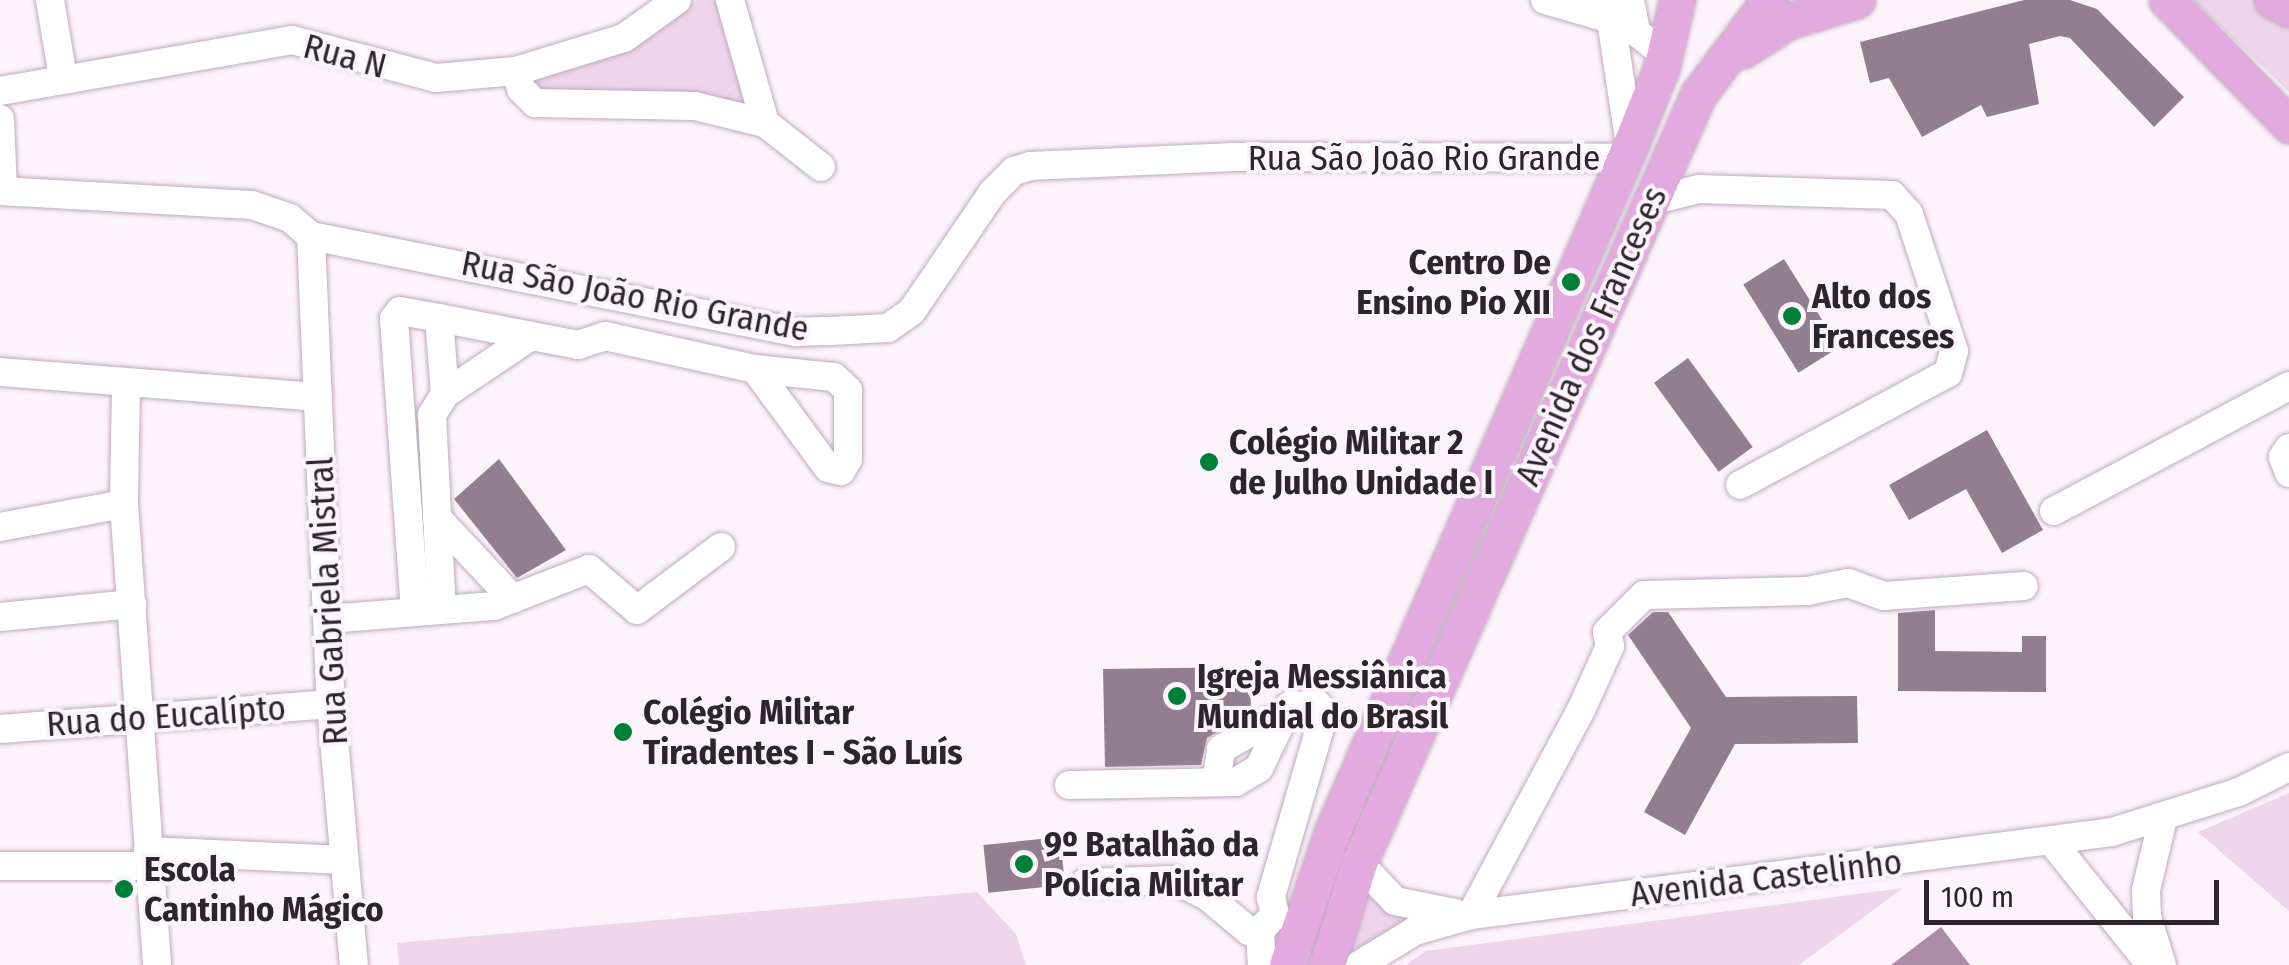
<!DOCTYPE html>
<meta charset="utf-8">
<style>
body{margin:0}
#map{position:relative;width:2289px;height:965px;overflow:hidden;background:#fdf3fb;font-family:"Fira Sans Condensed",sans-serif}
div>[style]{position:absolute}
.green>*{inset:0;background:#efd5ec}
.water>*{inset:0;background:#ac8ba8}
.building>*{inset:0;background:#927e90;transform-origin:0 0}
.roads{filter:drop-shadow(0 0 2px #bfaabd) drop-shadow(0 0 2px #bfaabd)}
.minor>*{height:28px;margin:-14px;padding:0 14px;transform-origin:14px;border-radius:14px;background:#fff}
.major>*{height:35px;margin:-17.5px;padding:0 17.5px;transform-origin:17.5px;border-radius:17.5px;background:#e3aadf}
.dots>*{width:28px;height:28px;translate:-50% -50%;box-sizing:border-box;border:5px solid #fdf3fb;border-radius:50%}
span{translate:-50% -50%;white-space:nowrap;text-align:center;line-height:1.15;-webkit-text-stroke:8px #fdf3fb;paint-order:stroke}
.street-label{font-size:35px;color:#2d252c}
.poi-label{font-size:35px;color:#2d252c;font-weight:700}
.right{translate:-100% -50%;text-align:right}
.left{translate:0 -50%;text-align:left}
.scale{position:absolute;left:1924px;top:880px;width:295px;height:45px;box-sizing:border-box;border:5px solid #2d252c;border-top:0;padding-left:12px;font-size:30px;line-height:35px;white-space:nowrap;color:#2d252c;-webkit-text-stroke:8px #fdf3fb;paint-order:stroke}
</style>
<div id="map">
<div class="green">
<div style="clip-path:polygon(697px 0,719px 0,748px 110px,539px 98px,527px 83px,630px 49px)"></div>
<div style="clip-path:polygon(2193px 0,2255px 0,2289px 20px,2289px 92px)"></div>
<div style="clip-path:polygon(2289px 793px,2289px 911px,2198px 832px)"></div>
<div style="clip-path:polygon(1903px 888px,1799px 965px,1406px 965px,1426px 951px)"></div>
<div style="clip-path:polygon(977px 892px,1016px 934px,1026px 965px,399px 965px,397px 943px)"></div>
<div style="clip-path:polygon(1366px 896px,1422px 918px,1344px 965px)"></div>
</div>
<div class="water">
<div style="clip-path:polygon(1941px 927px,1970px 965px,1891px 965px)"></div>
</div>
<div class="building">
<div style="clip-path:polygon(2024px 0,2070px 0,2097px 9px,2184px 97px,2154px 127px,2070px 38px,2060px 36px,2029px 44px,2039px 104px,1987px 117px,1981px 105px,1922px 137px,1889px 78px,1870px 83px,1860px 42px)"></div>
<div style="left:1784px;top:259px;width:104px;height:48px;rotate:58deg"></div>
<div style="left:1688px;top:358px;width:110px;height:42px;rotate:54deg"></div>
<div style="clip-path:polygon(1987px 430px,2043px 530px,2002px 553px,1966px 489px,1909px 520px,1889px 485px)"></div>
<div style="clip-path:polygon(499px 459px,566px 550px,517px 578px,454px 499px)"></div>
<div style="clip-path:polygon(1935px 610px,1935px 651px,2022px 652px,2022px 636px,2046px 636px,2046px 692px,1898px 691px,1898px 613px)"></div>
<div style="clip-path:polygon(1653px 612px,1668px 612px,1726px 697px,1857px 696px,1858px 743px,1735px 744px,1685px 835px,1644px 812px,1691px 728px,1628px 635px)"></div>
<div style="clip-path:polygon(1250px 667px,1251px 712px,1207px 738px,1201px 765px,1105px 767px,1103px 669px)"></div>
<div style="left:1060px;top:837px;width:48px;height:77px;rotate:84deg"></div>
</div>
<div class="roads">
<div class="minor">
<div style="left:50px;top:0;width:79px;rotate:80.5deg"></div>
<div style="left:730px;top:0;width:128px;rotate:74.1deg"></div>
<div style="left:1545px;top:0;width:69px;rotate:16.1deg"></div>
<div style="left:1608px;top:0;width:148px;rotate:81.4deg"></div>
<div style="left:1630px;top:0;width:33px;rotate:79deg"></div>
<div style="left:1636px;top:32px;width:23px;rotate:38deg"></div>
<div style="left:516px;top:71px;width:19px;rotate:74deg"></div>
<div style="left:521px;top:89px;width:20px;rotate:45deg"></div>
<div style="left:535px;top:103px;width:160px;rotate:1.1deg"></div>
<div style="left:695px;top:106px;width:72px;rotate:13.7deg"></div>
<div style="left:765px;top:123px;width:71px;rotate:38.2deg"></div>
<div style="left:0;top:91px;width:296px;rotate:-9.9deg"></div>
<div style="left:292px;top:40px;width:149px;rotate:14.8deg"></div>
<div style="left:436px;top:78px;width:80px;rotate:-5deg"></div>
<div style="left:516px;top:71px;width:113px;rotate:-17deg"></div>
<div style="left:624px;top:38px;width:65px;rotate:-35.6deg"></div>
<div style="left:0;top:119px;width:72px;rotate:87.6deg"></div>
<div style="left:0;top:191px;width:252px;rotate:3.2deg"></div>
<div style="left:252px;top:205px;width:40px;rotate:18.9deg"></div>
<div style="left:290px;top:218px;width:28px;rotate:41deg"></div>
<div style="left:311px;top:236px;width:495px;rotate:11.2deg"></div>
<div style="left:797px;top:332px;width:34px;rotate:-2deg"></div>
<div style="left:831px;top:331px;width:57px;rotate:-3deg"></div>
<div style="left:888px;top:328px;width:29px;rotate:-35deg"></div>
<div style="left:912px;top:311px;width:144px;rotate:-55.8deg"></div>
<div style="left:993px;top:192px;width:30px;rotate:-45deg"></div>
<div style="left:1014px;top:171px;width:17px;rotate:-17deg"></div>
<div style="left:1030px;top:166px;width:204px;rotate:-2.5deg"></div>
<div style="left:1234px;top:157px;width:390px;rotate:0.1deg"></div>
<div style="left:1651px;top:201px;width:49px;rotate:-14deg"></div>
<div style="left:1699px;top:189px;width:193px;rotate:1.8deg"></div>
<div style="left:1892px;top:195px;width:25px;rotate:48deg"></div>
<div style="left:1909px;top:214px;width:144px;rotate:71.8deg"></div>
<div style="left:1954px;top:351px;width:23px;rotate:105deg"></div>
<div style="left:1948px;top:373px;width:236px;rotate:151.7deg"></div>
<div style="left:311px;top:236px;width:468px;rotate:87.6deg"></div>
<div style="left:331px;top:704px;width:262px;rotate:85deg"></div>
<div style="left:439px;top:318px;width:142px;rotate:11deg"></div>
<div style="left:578px;top:345px;width:28px;rotate:-18deg"></div>
<div style="left:605px;top:336px;width:154px;rotate:12.4deg"></div>
<div style="left:755px;top:369px;width:79px;rotate:5.8deg"></div>
<div style="left:834px;top:377px;width:19px;rotate:43deg"></div>
<div style="left:848px;top:390px;width:69px;rotate:90deg"></div>
<div style="left:848px;top:459px;width:14px;rotate:120deg"></div>
<div style="left:841px;top:471px;width:13px;rotate:-167deg"></div>
<div style="left:828px;top:468px;width:123px;rotate:-126.4deg"></div>
<div style="left:0;top:372px;width:319px;rotate:4.5deg"></div>
<div style="left:126px;top:385px;width:119px;rotate:91deg"></div>
<div style="left:124px;top:504px;width:462px;rotate:85.9deg"></div>
<div style="left:445px;top:394px;width:104px;rotate:-34deg"></div>
<div style="left:2289px;top:448px;width:11px;rotate:124deg"></div>
<div style="left:2283px;top:457px;width:17px;rotate:69deg"></div>
<div style="left:2054px;top:511px;width:266px;rotate:-28deg"></div>
<div style="left:437px;top:518px;width:111px;rotate:46.8deg"></div>
<div style="left:0;top:527px;width:126px;rotate:-10.5deg"></div>
<div style="left:415px;top:612px;width:294px;rotate:-94.1deg"></div>
<div style="left:394px;top:319px;width:10px;rotate:-53deg"></div>
<div style="left:400px;top:311px;width:40px;rotate:10deg"></div>
<div style="left:439px;top:318px;width:76px;rotate:85.5deg"></div>
<div style="left:445px;top:394px;width:25px;rotate:122deg"></div>
<div style="left:432px;top:415px;width:195px;rotate:87.1deg"></div>
<div style="left:0;top:617px;width:133px;rotate:-5.6deg"></div>
<div style="left:328px;top:619px;width:167px;rotate:-4.5deg"></div>
<div style="left:494px;top:606px;width:102px;rotate:-21.3deg"></div>
<div style="left:589px;top:569px;width:63px;rotate:40.5deg"></div>
<div style="left:637px;top:610px;width:105px;rotate:-36.9deg"></div>
<div style="left:0;top:729px;width:332px;rotate:-4.3deg"></div>
<div style="left:1216px;top:782px;width:33px;rotate:-81deg"></div>
<div style="left:1221px;top:749px;width:71px;rotate:-29.4deg"></div>
<div style="left:1069px;top:785px;width:167px;rotate:-1deg"></div>
<div style="left:1236px;top:782px;width:27px;rotate:-31deg"></div>
<div style="left:1259px;top:768px;width:69px;rotate:-64.2deg"></div>
<div style="left:1289px;top:706px;width:29px;rotate:-2deg"></div>
<div style="left:1318px;top:705px;width:11px;rotate:56deg"></div>
<div style="left:1324px;top:714px;width:191px;rotate:106.2deg"></div>
<div style="left:1271px;top:897px;width:18px;rotate:77deg"></div>
<div style="left:2052px;top:842px;width:158px;rotate:51.2deg"></div>
<div style="left:148px;top:851px;width:196px;rotate:2.6deg"></div>
<div style="left:1359px;top:863px;width:52px;rotate:46.5deg"></div>
<div style="left:1395px;top:901px;width:61px;rotate:11.3deg"></div>
<div style="left:0;top:866px;width:148px"></div>
<div style="left:1085px;top:883px;width:89px;rotate:-1.9deg"></div>
<div style="left:1174px;top:880px;width:37px;rotate:26deg"></div>
<div style="left:1207px;top:896px;width:55px;rotate:39.8deg"></div>
<div style="left:1249px;top:931px;width:11px;rotate:-5deg"></div>
<div style="left:1260px;top:930px;width:21px;rotate:-45deg"></div>
<div style="left:1471px;top:915px;width:233px;rotate:-61.8deg"></div>
<div style="left:1581px;top:710px;width:70px;rotate:-65.6deg"></div>
<div style="left:1610px;top:646px;width:14px;rotate:-102deg"></div>
<div style="left:1607px;top:632px;width:52px;rotate:-45deg"></div>
<div style="left:1644px;top:595px;width:163px;rotate:-1.4deg"></div>
<div style="left:1807px;top:591px;width:42px;rotate:-11deg"></div>
<div style="left:1848px;top:583px;width:38px;rotate:20deg"></div>
<div style="left:1884px;top:596px;width:140px;rotate:-4.1deg"></div>
<div style="left:1260px;top:930px;width:35px;rotate:87deg"></div>
<div style="left:1359px;top:965px;width:66px;rotate:-31.3deg"></div>
<div style="left:1415px;top:931px;width:58px;rotate:-15.9deg"></div>
<div style="left:1471px;top:915px;width:646px;rotate:-7.38deg"></div>
<div style="left:2112px;top:832px;width:133px;rotate:-17.5deg"></div>
<div style="left:2239px;top:792px;width:56px;rotate:-26.6deg"></div>
<div style="left:2162px;top:965px;width:50px;rotate:-107.4deg"></div>
<div style="left:2147px;top:917px;width:27px;rotate:-92deg"></div>
<div style="left:2146px;top:890px;width:74px;rotate:-76.7deg"></div>
</div>
<div class="major">
<div style="left:2167px;top:0;width:175px;rotate:45.7deg"></div>
<div style="left:2272px;top:0;width:19px;rotate:28deg"></div>
<div style="left:1743px;top:50px;width:54px;rotate:-32.8deg"></div>
<div style="left:1788px;top:21px;width:72px;rotate:-16.9deg"></div>
<div style="left:1287px;top:965px;width:140px;rotate:-71.3deg"></div>
<div style="left:1332px;top:832px;width:748px;rotate:-66.52deg"></div>
<div style="left:1630px;top:146px;width:83px;rotate:-68.1deg"></div>
<div style="left:1661px;top:69px;width:71px;rotate:-76.9deg"></div>
<div style="left:1327px;top:965px;width:107px;rotate:-72.6deg"></div>
<div style="left:1359px;top:863px;width:839px;rotate:-66.18deg"></div>
<div style="left:1698px;top:95px;width:119px;rotate:-53.2deg"></div>
</div>
</div>
<div class="dots">
<div style="left:1571px;top:282px;background:#007f38"></div>
<div style="left:1792px;top:316px;background:#007f38"></div>
<div style="left:1209px;top:462px;background:#007f38"></div>
<div style="left:1177px;top:696px;background:#007f38"></div>
<div style="left:623px;top:732px;background:#007f38"></div>
<div style="left:1024px;top:864px;background:#007f38"></div>
<div style="left:124px;top:889px;background:#007f38"></div>
</div>
<div class="street-label">
<span style="left:345px;top:56px;rotate:15deg">Rua N</span>
<span style="left:1424px;top:158px">Rua São João Rio Grande</span>
<span style="left:635px;top:296px;rotate:11deg">Rua São João Rio Grande</span>
<span style="left:1591px;top:336px;rotate:-66deg">Avenida dos Franceses</span>
<span style="left:328px;top:601px;rotate:-93deg">Rua Gabriela Mistral</span>
<span style="left:166px;top:716px;rotate:-4deg">Rua do Eucalípto</span>
<span style="left:1766px;top:878px;rotate:-7deg">Avenida Castelinho</span>
</div>
<div class="poi-label">
<span class="right" style="left:1551px;top:282px">Centro De<br>Ensino Pio XII</span>
<span class="left" style="left:1812px;top:316px">Alto dos<br>Franceses</span>
<span class="left" style="left:1229px;top:462px">Colégio Militar 2<br>de Julho Unidade I</span>
<span class="left" style="left:1197px;top:696px">Igreja Messiânica<br>Mundial do Brasil</span>
<span class="left" style="left:643px;top:732px">Colégio Militar<br>Tiradentes I - São Luís</span>
<span class="left" style="left:1044px;top:864px">9º Batalhão da<br>Polícia Militar</span>
<span class="left" style="left:144px;top:889px">Escola<br>Cantinho Mágico</span>
</div>
<div class="scale">100 m</div>
</div>
